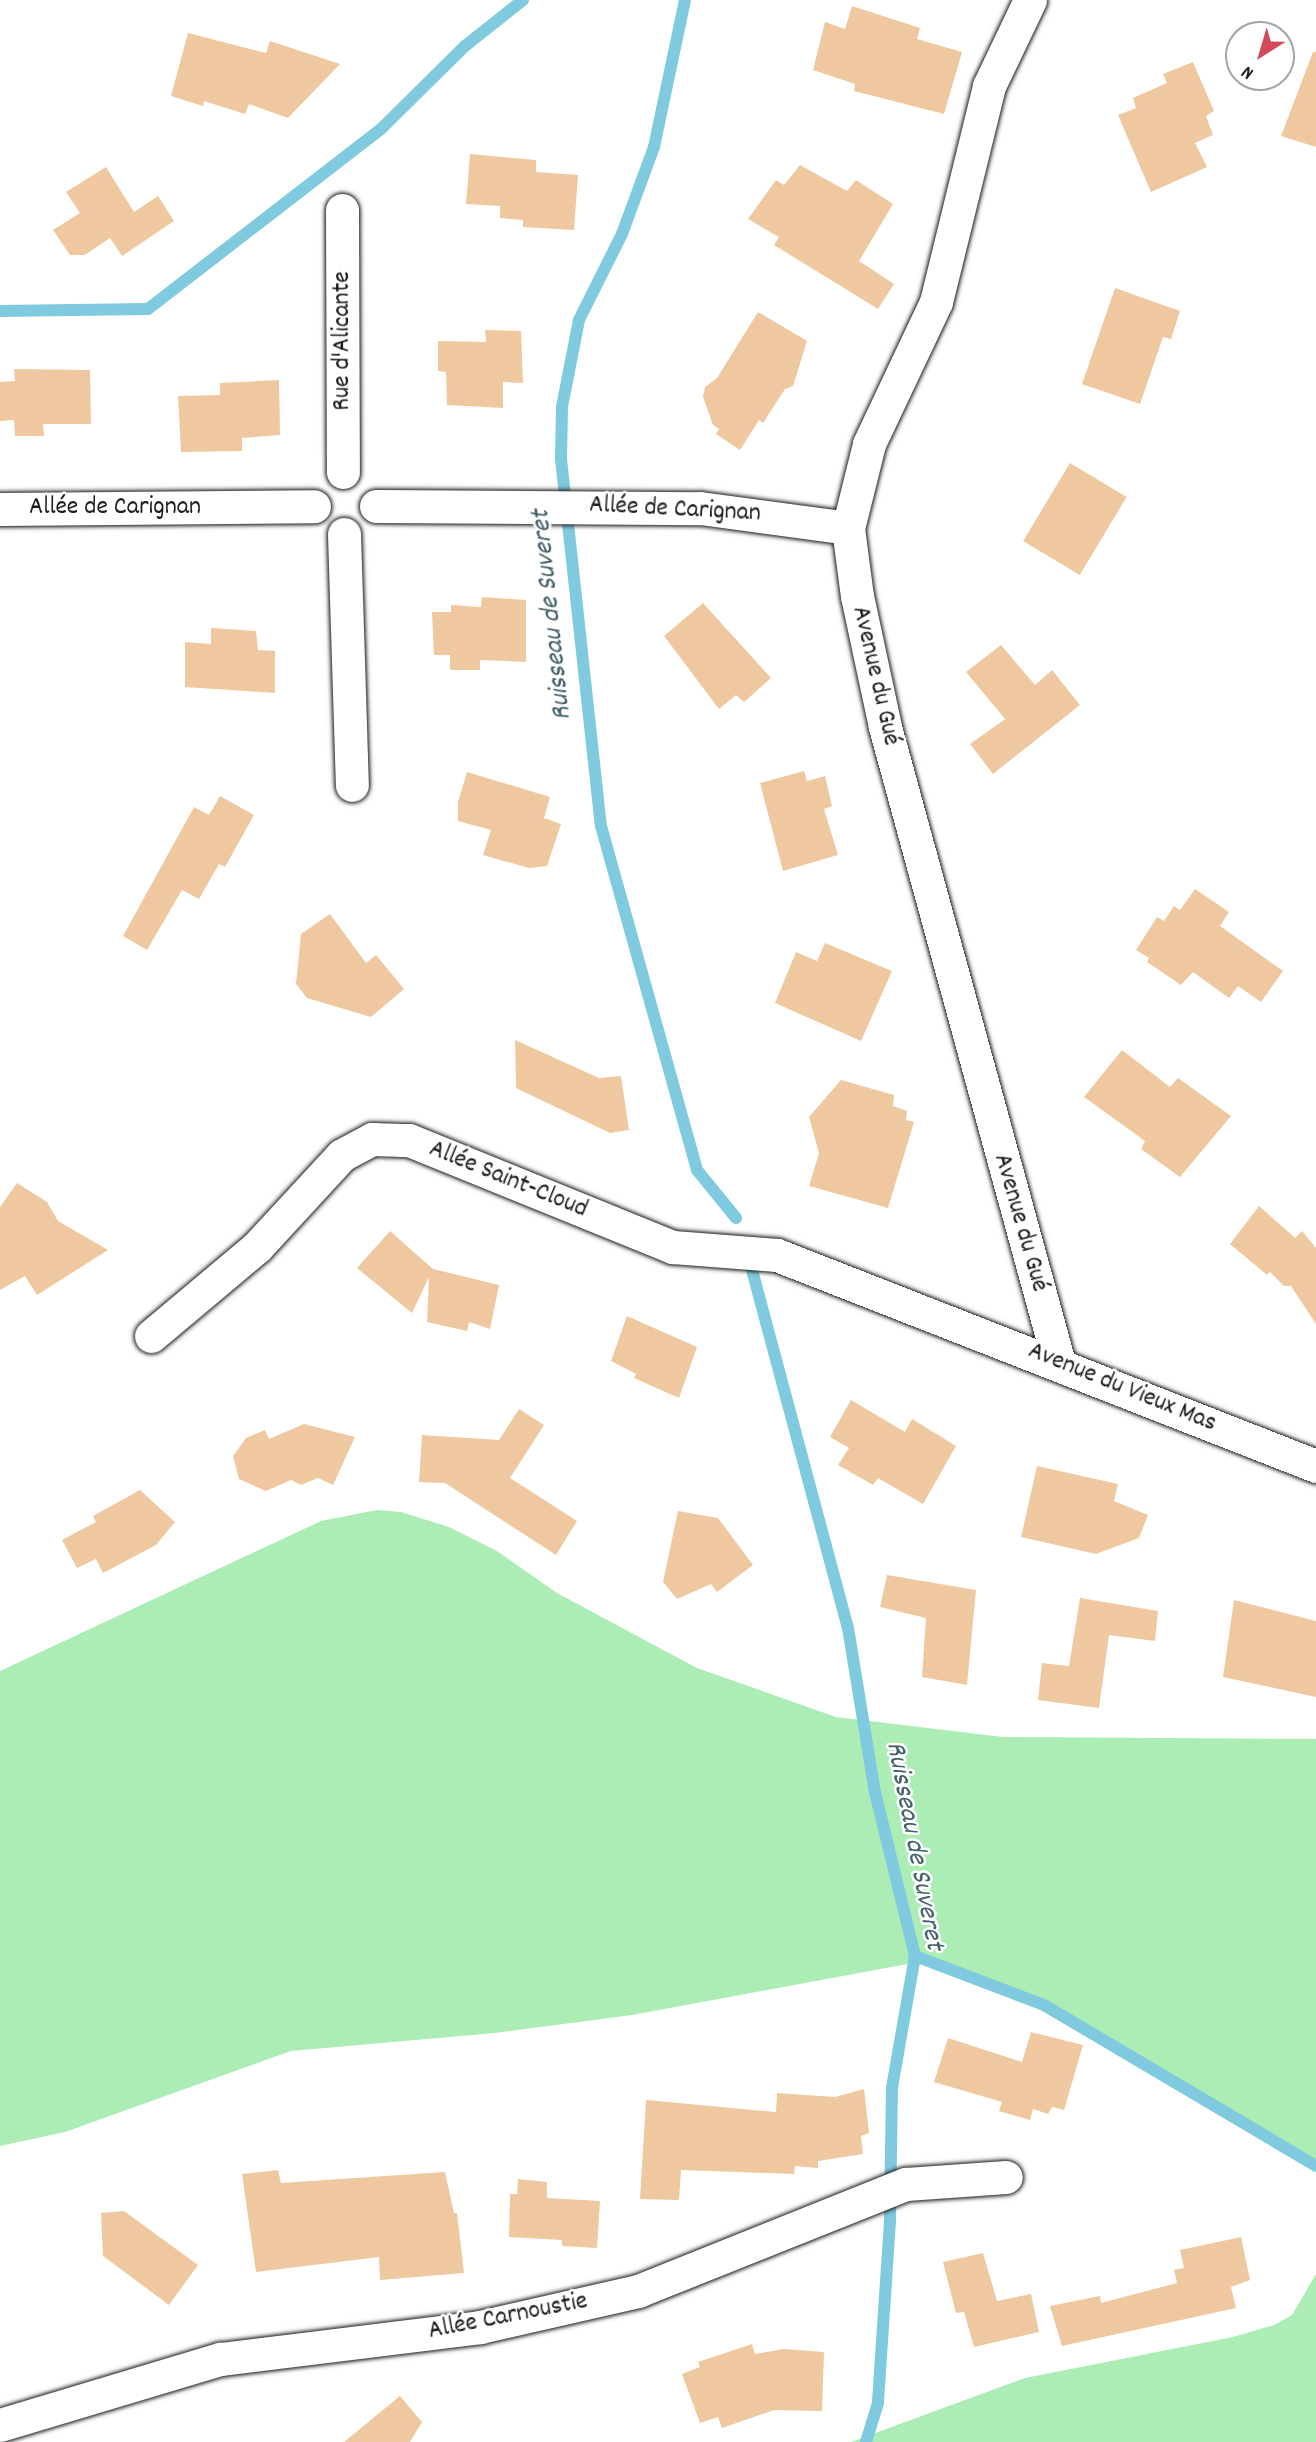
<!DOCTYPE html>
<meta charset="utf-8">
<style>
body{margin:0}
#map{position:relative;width:1316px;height:2442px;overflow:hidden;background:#fff;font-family:Dekko,sans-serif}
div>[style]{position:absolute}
.green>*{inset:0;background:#acedb6}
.stream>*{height:12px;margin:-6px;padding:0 6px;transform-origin:6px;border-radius:6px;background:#7fcade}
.building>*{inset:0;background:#efc89f;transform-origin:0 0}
.roads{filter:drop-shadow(0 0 2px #1c1c1c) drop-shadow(0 0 2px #1c1c1c)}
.minor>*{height:33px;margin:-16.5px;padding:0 16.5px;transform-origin:16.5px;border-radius:16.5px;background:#fff}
span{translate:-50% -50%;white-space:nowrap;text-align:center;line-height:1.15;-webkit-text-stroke:5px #fff;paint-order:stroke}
.street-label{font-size:26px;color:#1c1c1c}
.water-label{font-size:28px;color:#44626a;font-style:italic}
.north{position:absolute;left:1225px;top:21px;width:70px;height:70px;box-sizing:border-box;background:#fff;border:2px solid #a4a4a4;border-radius:50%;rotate:217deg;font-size:19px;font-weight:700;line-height:28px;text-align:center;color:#1c1c1c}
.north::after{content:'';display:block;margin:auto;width:24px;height:32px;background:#d1495b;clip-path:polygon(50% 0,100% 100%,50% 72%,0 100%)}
</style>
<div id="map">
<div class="green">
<div style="clip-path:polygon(377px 1510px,401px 1512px,449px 1527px,497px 1551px,557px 1593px,697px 1668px,836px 1717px,1003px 1737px,1316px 1739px,1316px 2166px,1045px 2005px,915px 1956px,913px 1963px,632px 2015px,495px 2033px,291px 2051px,65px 2132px,0 2146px,0 1671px,321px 1521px)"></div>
<div style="clip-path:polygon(1316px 2274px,1316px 2442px,851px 2442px,1025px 2378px,1233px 2337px,1274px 2325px,1292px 2315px)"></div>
</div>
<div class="stream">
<div style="left:685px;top:0;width:150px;rotate:101.9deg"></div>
<div style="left:654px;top:147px;width:93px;rotate:110.2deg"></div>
<div style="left:622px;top:234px;width:96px;rotate:116.6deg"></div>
<div style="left:579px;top:320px;width:89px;rotate:101.1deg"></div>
<div style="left:562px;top:407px;width:52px;rotate:91.1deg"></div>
<div style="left:561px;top:459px;width:369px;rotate:83.8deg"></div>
<div style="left:601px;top:826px;width:357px;rotate:74.4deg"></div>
<div style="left:697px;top:1170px;width:62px;rotate:50.9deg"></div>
<div style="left:0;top:311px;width:148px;rotate:-0.8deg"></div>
<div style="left:148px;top:309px;width:294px;rotate:-37.7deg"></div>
<div style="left:381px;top:129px;width:118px;rotate:-44.7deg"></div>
<div style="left:465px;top:46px;width:74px;rotate:-38.4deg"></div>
<div style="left:752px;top:1270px;width:371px;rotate:75deg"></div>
<div style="left:848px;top:1628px;width:166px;rotate:80.7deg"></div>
<div style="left:875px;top:1792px;width:169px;rotate:76.3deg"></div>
<div style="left:915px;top:1956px;width:134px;rotate:99.9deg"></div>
<div style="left:892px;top:2088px;width:133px;rotate:90.9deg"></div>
<div style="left:890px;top:2221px;width:182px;rotate:93.8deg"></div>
<div style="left:878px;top:2403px;width:41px;rotate:107.1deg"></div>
<div style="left:915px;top:1956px;width:138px;rotate:20.8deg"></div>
<div style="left:1044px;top:2005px;width:316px;rotate:30.6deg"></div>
</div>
<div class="building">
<div style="clip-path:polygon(852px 6px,920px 28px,917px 39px,962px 52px,944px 114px,854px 91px,855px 84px,813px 70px,825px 22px,845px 29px)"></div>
<div style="clip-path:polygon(188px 33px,266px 53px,270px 41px,340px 64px,288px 118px,249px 104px,245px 114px,204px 101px,203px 106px,171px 96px)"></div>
<div style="clip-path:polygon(1313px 52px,1316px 52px,1316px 147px,1281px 136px)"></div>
<div style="clip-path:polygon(1193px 62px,1214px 111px,1206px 116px,1213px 135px,1195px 143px,1207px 167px,1151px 192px,1118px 115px,1136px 108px,1133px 98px,1167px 83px,1163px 74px)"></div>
<div style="clip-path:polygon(470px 154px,536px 160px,536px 172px,578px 175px,574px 230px,523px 227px,523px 220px,500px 218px,500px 206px,466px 204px)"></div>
<div style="clip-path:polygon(800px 165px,847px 191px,856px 180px,893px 204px,859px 261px,894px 284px,878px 309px,774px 245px,779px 237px,748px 219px,776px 180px,784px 185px)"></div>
<div style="clip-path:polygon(106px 167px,134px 212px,158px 196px,174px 221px,122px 256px,110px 238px,85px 255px,70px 255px,53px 230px,80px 213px,66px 192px)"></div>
<div style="clip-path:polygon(1115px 288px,1180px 311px,1171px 339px,1163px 337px,1140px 404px,1082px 384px)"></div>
<div style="clip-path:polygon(758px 312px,807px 341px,793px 386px,785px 389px,763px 423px,759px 420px,740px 450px,716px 434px,719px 429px,713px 425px,703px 397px,705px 387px,717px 378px)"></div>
<div style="clip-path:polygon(485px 330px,521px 331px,523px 383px,503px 382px,503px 408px,447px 405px,446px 372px,438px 371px,438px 341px,486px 342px)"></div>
<div style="clip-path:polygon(14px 369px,90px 370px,91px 424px,43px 424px,44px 436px,15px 436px,14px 420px,0 421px,0 382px,15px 381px)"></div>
<div style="clip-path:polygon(279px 380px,280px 435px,242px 438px,242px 451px,181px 452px,178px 396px,220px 395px,220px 383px)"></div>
<div style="left:1070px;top:463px;width:66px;height:91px;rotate:31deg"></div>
<div style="clip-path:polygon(482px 597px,526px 600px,526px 662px,480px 660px,480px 670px,450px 670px,450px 655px,434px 655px,432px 612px,451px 612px,451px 605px,481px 607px)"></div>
<div style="clip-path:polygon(703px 603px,771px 678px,744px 702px,736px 695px,719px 709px,664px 636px)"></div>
<div style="clip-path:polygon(211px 628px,256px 631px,258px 650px,275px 651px,275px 693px,185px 687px,185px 642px,211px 644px)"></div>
<div style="clip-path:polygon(1001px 645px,1035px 685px,1052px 670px,1080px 705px,993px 774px,970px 744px,1005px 719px,966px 672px)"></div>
<div style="clip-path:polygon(804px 771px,807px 781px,825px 776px,832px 806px,824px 809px,838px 855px,783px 871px,760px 783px)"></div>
<div style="clip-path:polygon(467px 772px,550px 797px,544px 818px,561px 824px,547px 866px,529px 868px,483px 855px,491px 830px,458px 821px,458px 802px)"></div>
<div style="clip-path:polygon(220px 796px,254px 815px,225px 867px,219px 864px,199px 899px,182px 890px,147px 950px,123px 936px,194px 807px,209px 815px)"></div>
<div style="clip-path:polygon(1195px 889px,1229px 912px,1220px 926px,1283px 971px,1261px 1002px,1238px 986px,1229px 998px,1193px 972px,1181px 985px,1147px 962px,1149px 958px,1136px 950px,1157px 917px,1164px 921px,1174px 906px,1180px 910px)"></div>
<div style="clip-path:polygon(330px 914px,366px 963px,376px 955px,404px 989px,371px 1017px,307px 998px,296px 984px,301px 934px)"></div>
<div style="clip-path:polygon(825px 943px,892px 971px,861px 1041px,775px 1003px,796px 952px,817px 961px)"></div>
<div style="clip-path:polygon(515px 1040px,599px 1078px,621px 1076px,629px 1130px,610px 1133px,516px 1088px)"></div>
<div style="clip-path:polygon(1122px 1050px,1170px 1087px,1178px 1078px,1231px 1116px,1180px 1177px,1141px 1149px,1145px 1141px,1084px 1097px)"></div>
<div style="clip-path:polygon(841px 1080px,894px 1095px,893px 1106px,907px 1111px,906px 1120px,914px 1122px,888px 1208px,809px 1186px,819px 1153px,809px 1117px)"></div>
<div style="clip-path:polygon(17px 1183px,47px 1202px,58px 1221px,108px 1250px,37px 1295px,25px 1276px,0 1290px,0 1207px)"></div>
<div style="clip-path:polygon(1259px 1206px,1295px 1238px,1302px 1231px,1316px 1248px,1316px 1324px,1291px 1286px,1284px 1286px,1270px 1272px,1267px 1275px,1230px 1244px)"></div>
<div style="clip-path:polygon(390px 1231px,433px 1269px,499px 1285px,490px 1329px,469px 1322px,467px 1331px,427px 1322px,429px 1277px,412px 1313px,357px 1268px)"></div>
<div style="clip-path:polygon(627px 1316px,697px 1347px,679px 1398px,634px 1378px,636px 1374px,611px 1361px)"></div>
<div style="clip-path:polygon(851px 1400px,905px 1432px,912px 1419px,956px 1446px,923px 1504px,878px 1478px,873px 1485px,838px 1465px,849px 1448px,830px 1437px)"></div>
<div style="clip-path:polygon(519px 1409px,544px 1425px,510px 1478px,577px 1521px,556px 1555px,445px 1483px,419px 1482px,422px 1435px,499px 1440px)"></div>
<div style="clip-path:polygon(304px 1424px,355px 1437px,333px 1485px,318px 1478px,301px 1485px,291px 1480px,266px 1491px,239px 1479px,233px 1456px,246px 1438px,265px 1430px,269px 1439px)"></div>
<div style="clip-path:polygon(1037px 1466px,1118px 1484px,1114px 1501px,1148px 1515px,1139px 1538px,1096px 1554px,1021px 1537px)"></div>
<div style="clip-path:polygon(140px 1490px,175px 1522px,156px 1545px,103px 1573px,96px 1559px,77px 1568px,62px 1540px,96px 1522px,93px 1516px)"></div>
<div style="clip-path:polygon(678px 1511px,718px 1518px,753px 1565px,717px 1592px,711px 1584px,677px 1599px,663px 1582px)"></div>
<div style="clip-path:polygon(887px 1575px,976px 1590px,967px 1685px,922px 1677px,926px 1618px,880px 1607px)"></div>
<div style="clip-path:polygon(1080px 1598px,1158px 1611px,1155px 1641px,1109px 1635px,1099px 1708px,1038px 1700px,1042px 1663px,1069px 1666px)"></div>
<div style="clip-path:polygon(1234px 1600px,1316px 1621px,1316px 1697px,1223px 1677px)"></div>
<div style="clip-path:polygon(1031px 2032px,1083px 2045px,1064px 2110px,1052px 2107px,1048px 2114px,1033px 2109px,1030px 2120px,999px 2111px,1002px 2102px,934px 2082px,948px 2038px,1022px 2062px)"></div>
<div style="clip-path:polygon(864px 2089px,869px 2133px,861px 2136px,863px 2154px,818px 2161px,818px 2168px,795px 2166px,794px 2174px,681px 2170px,679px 2200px,640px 2199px,646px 2100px,776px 2112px,777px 2093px,835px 2097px)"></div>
<div style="clip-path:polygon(278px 2170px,281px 2183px,445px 2172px,454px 2213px,457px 2213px,464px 2273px,380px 2280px,379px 2257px,256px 2272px,242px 2174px)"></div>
<div style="clip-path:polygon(518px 2179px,547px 2182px,547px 2198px,600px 2201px,597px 2248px,562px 2246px,562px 2240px,509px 2237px,510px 2194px,517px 2194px)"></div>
<div style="clip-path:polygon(124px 2211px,198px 2265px,169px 2305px,103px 2256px,101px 2213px)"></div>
<div style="clip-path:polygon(1241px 2237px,1250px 2280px,1231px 2287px,1236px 2308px,1062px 2346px,1050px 2306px,1100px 2296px,1101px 2303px,1177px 2283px,1174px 2270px,1184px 2268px,1180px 2250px)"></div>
<div style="clip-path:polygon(983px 2253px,997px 2301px,1031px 2294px,1039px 2332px,974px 2347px,964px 2312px,956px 2313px,943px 2262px)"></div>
<div style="clip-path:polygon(752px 2344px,755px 2354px,784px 2349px,824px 2352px,822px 2411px,774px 2410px,722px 2428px,718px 2417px,700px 2423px,682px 2374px,700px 2367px,698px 2362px)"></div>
<div style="clip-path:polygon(400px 2396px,422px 2422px,410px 2442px,344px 2442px)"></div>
</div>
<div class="roads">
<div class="minor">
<div style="left:1030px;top:0;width:95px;rotate:115.5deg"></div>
<div style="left:989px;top:86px;width:222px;rotate:103.8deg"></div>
<div style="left:936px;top:302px;width:157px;rotate:115.3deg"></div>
<div style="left:869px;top:444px;width:87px;rotate:104deg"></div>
<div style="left:848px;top:528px;width:69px;rotate:82.5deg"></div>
<div style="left:857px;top:596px;width:134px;rotate:77.9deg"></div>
<div style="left:885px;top:727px;width:659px;rotate:74.7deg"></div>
<div style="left:342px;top:210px;width:262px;rotate:89.8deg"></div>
<div style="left:376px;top:506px;width:324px;rotate:0.4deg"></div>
<div style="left:700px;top:508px;width:149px;rotate:7.7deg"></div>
<div style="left:0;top:509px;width:314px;rotate:-0.5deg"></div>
<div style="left:344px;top:534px;width:251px;rotate:88.2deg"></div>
<div style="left:151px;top:1336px;width:138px;rotate:-40deg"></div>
<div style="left:257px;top:1247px;width:125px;rotate:-47.3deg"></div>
<div style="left:342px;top:1155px;width:34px;rotate:-28deg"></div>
<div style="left:372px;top:1139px;width:37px;rotate:2deg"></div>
<div style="left:409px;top:1140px;width:285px;rotate:22.1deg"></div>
<div style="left:673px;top:1247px;width:104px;rotate:4.4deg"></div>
<div style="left:777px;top:1255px;width:579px;rotate:21.38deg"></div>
<div style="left:0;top:2425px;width:230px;rotate:-16.7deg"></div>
<div style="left:220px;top:2359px;width:262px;rotate:-7deg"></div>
<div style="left:480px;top:2327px;width:162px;rotate:-12.8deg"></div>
<div style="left:638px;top:2291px;width:289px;rotate:-21.8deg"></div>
<div style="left:906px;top:2184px;width:100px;rotate:-4deg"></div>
</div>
</div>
<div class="street-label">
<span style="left:343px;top:341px;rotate:-90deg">Rue d'Alicante</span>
<span style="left:115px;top:508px">Allée de Carignan</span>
<span style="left:675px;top:510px;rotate:3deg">Allée de Carignan</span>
<span style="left:875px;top:676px;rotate:77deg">Avenue du Gué</span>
<span style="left:508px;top:1180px;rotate:22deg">Allée Saint-Cloud</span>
<span style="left:1020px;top:1223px;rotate:74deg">Avenue du Gué</span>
<span style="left:1122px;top:1388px;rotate:22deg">Avenue du Vieux Mas</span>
<span style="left:508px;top:2317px;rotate:-11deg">Allée Carnoustie</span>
</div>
<div class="water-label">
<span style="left:553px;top:615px;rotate:-96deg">Ruisseau de Suveret</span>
<span style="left:913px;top:1846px;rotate:79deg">Ruisseau de Suveret</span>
</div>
<div class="north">N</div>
</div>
